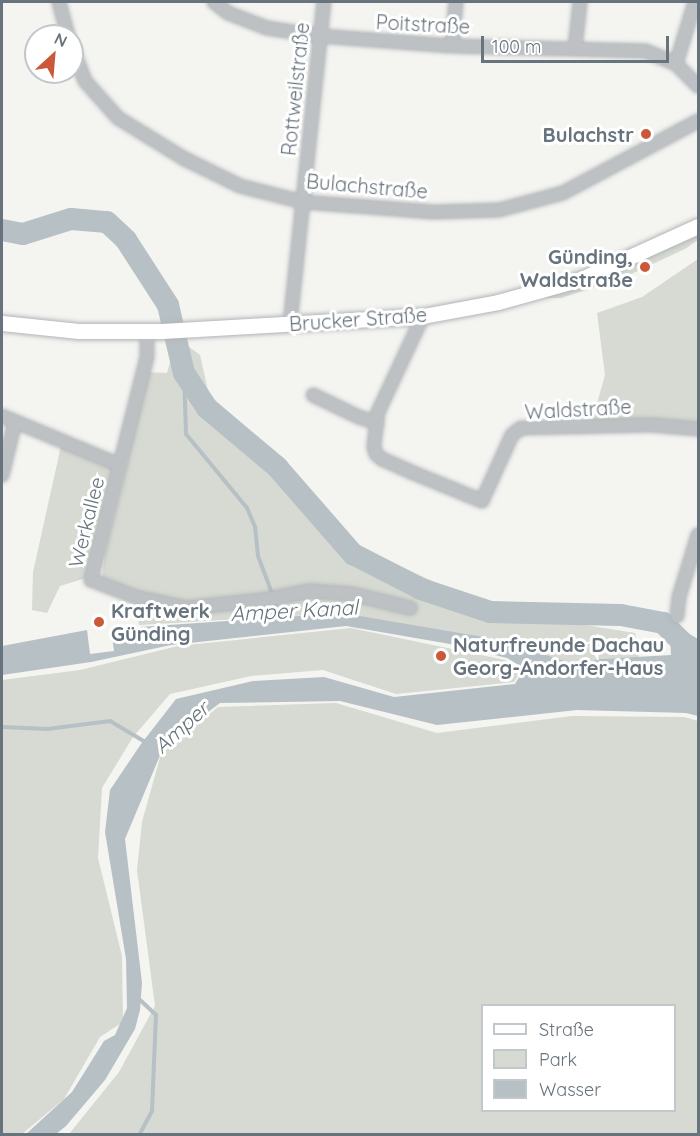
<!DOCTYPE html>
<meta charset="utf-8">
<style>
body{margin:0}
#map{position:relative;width:700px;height:1136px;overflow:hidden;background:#f4f4f1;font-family:Quicksand,sans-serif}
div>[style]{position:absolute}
.green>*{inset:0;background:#d6dad2}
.water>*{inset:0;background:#b7c0c4}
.stream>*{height:4px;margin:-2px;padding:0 2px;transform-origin:2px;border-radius:2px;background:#b7c0c4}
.river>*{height:22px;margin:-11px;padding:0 11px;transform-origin:11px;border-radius:11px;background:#b7c0c4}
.roads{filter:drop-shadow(0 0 2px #b1b5b8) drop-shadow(0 0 2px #b1b5b8)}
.minor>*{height:12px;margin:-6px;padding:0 6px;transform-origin:6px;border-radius:6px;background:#bec1c4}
.major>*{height:15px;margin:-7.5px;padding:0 7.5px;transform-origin:7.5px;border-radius:7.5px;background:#fff}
.dots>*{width:16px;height:16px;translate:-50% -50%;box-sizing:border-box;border:3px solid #fff;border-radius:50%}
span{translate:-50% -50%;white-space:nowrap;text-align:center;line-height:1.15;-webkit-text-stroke:6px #fff;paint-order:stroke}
.street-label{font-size:20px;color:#67747e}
.poi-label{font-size:20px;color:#67747e;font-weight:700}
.right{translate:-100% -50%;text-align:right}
.left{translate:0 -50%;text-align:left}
.water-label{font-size:21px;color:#63757b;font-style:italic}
.frame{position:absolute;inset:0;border:3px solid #67747e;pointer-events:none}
.legend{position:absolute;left:481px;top:1004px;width:195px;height:108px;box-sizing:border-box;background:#fff;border:2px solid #c2c7cb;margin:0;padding:8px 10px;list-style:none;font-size:18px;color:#67747e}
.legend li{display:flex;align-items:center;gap:12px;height:30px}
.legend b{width:30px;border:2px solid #c2c7cb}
.north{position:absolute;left:24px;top:24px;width:60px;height:60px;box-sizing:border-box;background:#fff;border:2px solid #c2c7cb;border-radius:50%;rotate:26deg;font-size:16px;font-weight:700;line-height:24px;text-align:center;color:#67747e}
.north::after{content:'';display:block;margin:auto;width:21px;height:27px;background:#cb5839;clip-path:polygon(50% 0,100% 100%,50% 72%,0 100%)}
.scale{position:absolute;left:481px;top:36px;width:188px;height:27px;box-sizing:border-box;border:3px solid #67747e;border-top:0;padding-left:8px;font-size:18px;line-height:21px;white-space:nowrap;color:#67747e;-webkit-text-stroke:4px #fff;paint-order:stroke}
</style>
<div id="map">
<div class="green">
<div style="clip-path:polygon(698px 234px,698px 240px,685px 249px,625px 277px,561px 298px,543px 298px,604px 278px)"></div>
<div style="clip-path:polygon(698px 259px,698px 426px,592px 421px,605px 375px,597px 313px,642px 297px)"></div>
<div style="clip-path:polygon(188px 346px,200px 355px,211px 404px,281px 458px,354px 544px,470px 599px,535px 617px,635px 633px,639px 657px,601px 659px,574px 664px,342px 613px,139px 625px,133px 590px,102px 579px,105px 552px,128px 461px,143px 372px,167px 373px,174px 348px)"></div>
<div style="clip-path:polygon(61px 446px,113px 467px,105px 507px,86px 578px,60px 586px,47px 613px,32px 610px,33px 572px)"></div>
<div style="clip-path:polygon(351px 628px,505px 660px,514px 665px,519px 674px,514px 682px,396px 694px,323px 670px,251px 676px,170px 694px,133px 737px,102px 788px,98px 858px,122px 956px,123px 1022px,100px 1037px,64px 1099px,22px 1134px,2px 1134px,2px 680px,80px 670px,178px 646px)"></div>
<div style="clip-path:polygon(evenodd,336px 703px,437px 733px,572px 716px,684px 717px,698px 721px,698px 1134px,69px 1134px,119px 1072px,155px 1006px,137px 870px,142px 822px,161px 754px,218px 707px,336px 703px,482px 1006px,674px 1006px,674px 1110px,482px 1110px,482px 1006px)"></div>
</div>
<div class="water">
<div style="clip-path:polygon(342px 613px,495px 639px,574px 664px,601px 659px,671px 655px,670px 634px,678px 627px,698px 639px,698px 716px,686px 713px,577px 710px,437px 725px,340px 701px,220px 703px,164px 746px,125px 839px,142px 983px,140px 1010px,135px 1029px,105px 1080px,66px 1126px,56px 1134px,26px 1134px,72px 1092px,104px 1041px,115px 1035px,127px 1008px,126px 959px,105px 832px,110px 790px,141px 744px,176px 699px,253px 681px,324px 677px,394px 697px,515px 684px,521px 674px,517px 664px,507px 658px,450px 644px,346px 626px,171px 645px,91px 662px,2px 675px,2px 646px,87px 630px,90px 654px,114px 651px,111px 629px)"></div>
</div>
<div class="stream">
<div style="left:184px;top:373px;width:61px;rotate:88.1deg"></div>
<div style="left:186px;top:434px;width:96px;rotate:50.5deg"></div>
<div style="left:247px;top:508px;width:21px;rotate:67deg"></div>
<div style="left:255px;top:527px;width:29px;rotate:84deg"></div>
<div style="left:258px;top:556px;width:68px;rotate:69.4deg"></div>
<div style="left:2px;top:727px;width:45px;rotate:2.5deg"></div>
<div style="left:47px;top:729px;width:64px;rotate:-7.2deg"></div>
<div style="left:110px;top:721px;width:43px;rotate:30.7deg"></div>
<div style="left:139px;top:999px;width:23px;rotate:43deg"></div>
<div style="left:156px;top:1015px;width:96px;rotate:92.4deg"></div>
<div style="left:152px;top:1111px;width:26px;rotate:118deg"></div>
</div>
<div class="river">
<div style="left:2px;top:230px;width:21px;rotate:11deg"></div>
<div style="left:23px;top:234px;width:50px;rotate:-17.4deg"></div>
<div style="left:71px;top:219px;width:36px;rotate:5deg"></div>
<div style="left:107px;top:222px;width:26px;rotate:43deg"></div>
<div style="left:126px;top:240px;width:77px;rotate:57.1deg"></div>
<div style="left:168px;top:305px;width:70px;rotate:76.8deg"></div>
<div style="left:184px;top:373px;width:42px;rotate:56.7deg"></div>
<div style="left:207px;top:408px;width:92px;rotate:40.1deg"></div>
<div style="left:277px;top:467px;width:116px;rotate:48.9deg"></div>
<div style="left:353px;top:554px;width:76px;rotate:27.2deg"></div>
<div style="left:421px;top:589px;width:73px;rotate:18.4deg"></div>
<div style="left:490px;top:612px;width:131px;rotate:1.3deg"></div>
<div style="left:621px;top:615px;width:43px;rotate:10.8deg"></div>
<div style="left:663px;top:623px;width:37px;rotate:45deg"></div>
<div style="left:689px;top:649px;width:17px;rotate:57deg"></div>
</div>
<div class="roads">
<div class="minor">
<div style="left:59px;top:2px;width:35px;rotate:75deg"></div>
<div style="left:214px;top:2px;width:18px;rotate:38deg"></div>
<div style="left:228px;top:13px;width:42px;rotate:21deg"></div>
<div style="left:267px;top:28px;width:54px;rotate:8.6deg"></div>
<div style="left:320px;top:36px;width:132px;rotate:4.3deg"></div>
<div style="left:452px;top:46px;width:194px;rotate:1.5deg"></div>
<div style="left:646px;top:51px;width:33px;rotate:23deg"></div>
<div style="left:676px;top:64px;width:31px;rotate:45deg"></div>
<div style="left:452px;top:46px;width:44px;rotate:-84.8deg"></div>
<div style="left:72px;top:47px;width:36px;rotate:69deg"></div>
<div style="left:85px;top:81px;width:50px;rotate:48.3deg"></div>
<div style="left:118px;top:118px;width:79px;rotate:31.5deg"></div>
<div style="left:185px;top:159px;width:61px;rotate:26.1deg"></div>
<div style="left:240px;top:186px;width:65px;rotate:14.3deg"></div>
<div style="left:303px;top:202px;width:131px;rotate:4.4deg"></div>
<div style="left:434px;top:212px;width:65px;rotate:-1.8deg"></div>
<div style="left:499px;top:210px;width:66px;rotate:-14.9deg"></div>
<div style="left:563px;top:193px;width:153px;rotate:-28.1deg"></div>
<div style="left:575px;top:48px;width:46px;rotate:-83.8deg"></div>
<div style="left:676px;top:64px;width:65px;rotate:-73deg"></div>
<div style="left:423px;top:316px;width:106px;rotate:115.1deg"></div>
<div style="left:378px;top:412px;width:35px;rotate:97deg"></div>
<div style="left:374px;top:447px;width:7px;rotate:74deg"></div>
<div style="left:376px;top:454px;width:8px;rotate:40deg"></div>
<div style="left:382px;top:459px;width:32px;rotate:24deg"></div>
<div style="left:411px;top:472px;width:77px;rotate:22.2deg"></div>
<div style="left:482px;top:501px;width:72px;rotate:-65.6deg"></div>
<div style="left:512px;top:435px;width:11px;rotate:-38deg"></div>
<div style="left:521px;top:428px;width:130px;rotate:-1.3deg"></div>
<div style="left:651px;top:425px;width:47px;rotate:4.9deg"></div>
<div style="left:290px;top:324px;width:324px;rotate:-84deg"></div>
<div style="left:147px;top:331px;width:26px;rotate:90deg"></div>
<div style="left:147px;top:357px;width:230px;rotate:104.1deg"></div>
<div style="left:91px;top:580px;width:47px;rotate:21.1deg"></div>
<div style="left:135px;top:597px;width:52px;rotate:12.2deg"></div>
<div style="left:186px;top:608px;width:77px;rotate:-5.9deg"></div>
<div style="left:263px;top:600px;width:48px;rotate:-10.8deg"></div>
<div style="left:310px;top:591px;width:42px;rotate:4.1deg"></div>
<div style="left:352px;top:594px;width:60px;rotate:13.6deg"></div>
<div style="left:313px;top:395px;width:51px;rotate:25.6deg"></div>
<div style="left:359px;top:417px;width:19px;rotate:18deg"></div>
<div style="left:2px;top:416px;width:128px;rotate:22.6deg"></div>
<div style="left:2px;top:475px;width:55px;rotate:-76.2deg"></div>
<div style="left:677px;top:616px;width:19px;rotate:-84deg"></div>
<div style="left:679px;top:597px;width:65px;rotate:-73deg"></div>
</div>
<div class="major">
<div style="left:2px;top:323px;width:77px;rotate:5.9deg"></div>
<div style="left:79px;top:331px;width:83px"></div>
<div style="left:162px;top:331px;width:261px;rotate:-3.3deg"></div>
<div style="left:423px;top:316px;width:76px;rotate:-10.6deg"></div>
<div style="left:498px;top:302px;width:86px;rotate:-15.5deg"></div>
<div style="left:581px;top:279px;width:128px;rotate:-24.4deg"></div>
</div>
</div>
<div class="dots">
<div style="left:646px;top:134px;background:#cb5839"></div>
<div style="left:645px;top:267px;background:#cb5839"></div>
<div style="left:99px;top:622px;background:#cb5839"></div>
<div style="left:441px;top:656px;background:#cb5839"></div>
</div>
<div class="street-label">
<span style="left:423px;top:24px;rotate:3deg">Poitstraße</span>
<span style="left:295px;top:89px;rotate:-84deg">Rottweilstraße</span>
<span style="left:367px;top:186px;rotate:5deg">Bulachstraße</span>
<span style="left:358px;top:319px;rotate:-4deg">Brucker Straße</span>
<span style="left:578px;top:409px;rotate:-3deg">Waldstraße</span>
<span style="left:86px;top:522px;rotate:-76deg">Werkallee</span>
</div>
<div class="poi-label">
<span class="right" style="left:634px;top:134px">Bulachstr</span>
<span class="right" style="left:633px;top:268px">Günding,<br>Waldstraße</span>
<span class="left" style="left:111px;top:622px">Kraftwerk<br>Günding</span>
<span class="left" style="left:453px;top:656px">Naturfreunde Dachau<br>Georg-Andorfer-Haus</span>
</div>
<div class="water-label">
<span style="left:294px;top:610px;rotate:-3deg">Amper Kanal</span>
<span style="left:181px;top:727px;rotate:-42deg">Amper</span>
</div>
<div class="frame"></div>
<ul class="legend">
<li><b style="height:8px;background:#fff"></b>Straße</li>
<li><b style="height:16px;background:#d6dad2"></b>Park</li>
<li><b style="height:16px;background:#b7c0c4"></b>Wasser</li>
</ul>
<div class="north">N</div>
<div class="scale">100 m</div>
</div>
